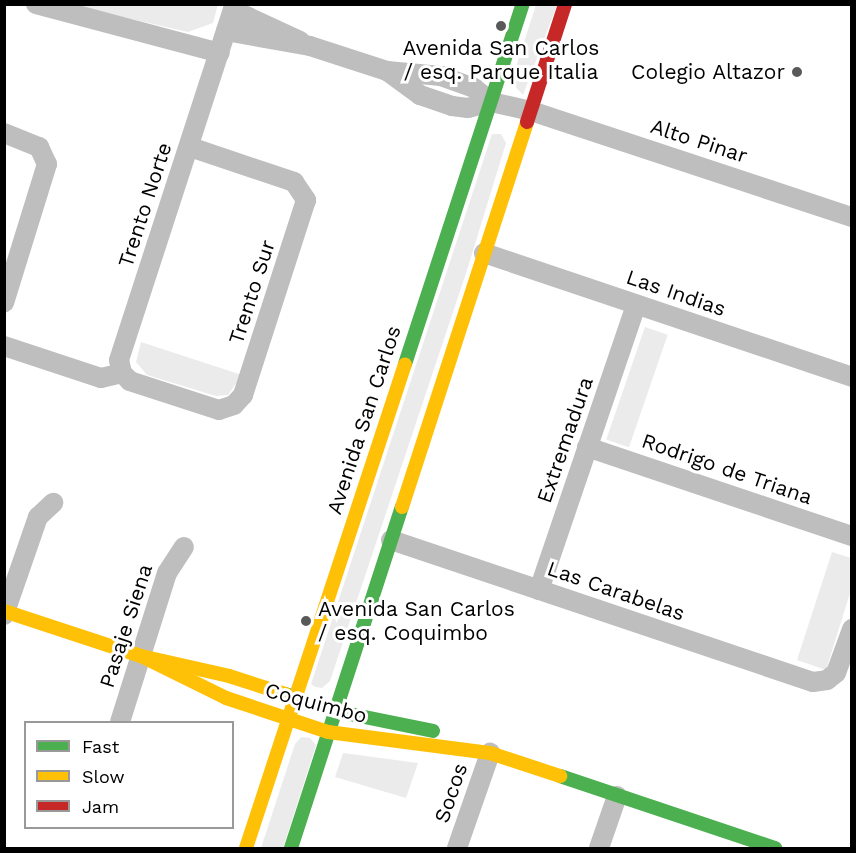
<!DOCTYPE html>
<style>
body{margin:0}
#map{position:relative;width:856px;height:853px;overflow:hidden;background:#fff;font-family:"Work Sans",sans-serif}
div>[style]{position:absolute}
.green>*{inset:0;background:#ebebeb;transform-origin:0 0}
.street>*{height:20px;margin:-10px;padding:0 10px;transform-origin:10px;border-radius:10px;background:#bebebe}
.fast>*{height:14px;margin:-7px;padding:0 7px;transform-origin:7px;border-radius:7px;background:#4caf50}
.slow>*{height:14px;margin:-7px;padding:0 7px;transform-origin:7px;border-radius:7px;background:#ffc107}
.jam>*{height:14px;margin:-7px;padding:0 7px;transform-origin:7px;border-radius:7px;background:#c62828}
.dots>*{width:16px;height:16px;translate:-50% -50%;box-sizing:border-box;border:3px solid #fff;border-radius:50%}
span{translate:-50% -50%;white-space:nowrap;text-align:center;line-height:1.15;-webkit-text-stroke:6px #fff;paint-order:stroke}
.poi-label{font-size:21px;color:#000}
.right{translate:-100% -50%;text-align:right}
.left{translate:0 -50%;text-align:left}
.street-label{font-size:21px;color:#000}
.frame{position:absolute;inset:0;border:6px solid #000;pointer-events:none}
.legend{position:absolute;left:24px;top:721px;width:210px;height:108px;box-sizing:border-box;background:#fff;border:2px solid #999;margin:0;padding:8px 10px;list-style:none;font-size:18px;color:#000}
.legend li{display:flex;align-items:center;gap:12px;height:30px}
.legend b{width:30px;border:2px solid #999}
</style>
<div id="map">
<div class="green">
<div style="clip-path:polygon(218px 4px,213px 23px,188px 32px,70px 5px)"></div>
<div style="clip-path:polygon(536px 5px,557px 5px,523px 95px,511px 82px)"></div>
<div style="clip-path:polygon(492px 134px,501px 134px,506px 143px,468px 267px,330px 681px,322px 688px,315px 687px,311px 684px)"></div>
<div style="left:645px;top:327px;width:24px;height:119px;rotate:19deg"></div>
<div style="clip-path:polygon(141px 342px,242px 375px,228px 395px,216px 396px,147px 375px,136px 362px)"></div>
<div style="clip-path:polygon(832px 552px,851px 558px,851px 590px,826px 670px,797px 660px)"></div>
<div style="clip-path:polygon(301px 737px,310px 738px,316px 745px,283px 848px,261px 848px,295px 744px)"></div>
<div style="clip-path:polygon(343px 753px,418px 763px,406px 798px,335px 777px)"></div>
</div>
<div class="street">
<div style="left:36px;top:4px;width:190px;rotate:14.9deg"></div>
<div style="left:233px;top:10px;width:74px;rotate:24.8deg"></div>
<div style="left:226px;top:31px;width:85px;rotate:10.1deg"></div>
<div style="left:310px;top:46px;width:81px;rotate:18deg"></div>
<div style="left:387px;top:71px;width:54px;rotate:5.3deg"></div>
<div style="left:441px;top:76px;width:35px;rotate:20deg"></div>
<div style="left:474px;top:88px;width:22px;rotate:39deg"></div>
<div style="left:491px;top:102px;width:41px;rotate:12.7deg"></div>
<div style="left:531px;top:111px;width:338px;rotate:18.3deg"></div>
<div style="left:387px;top:71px;width:41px;rotate:36deg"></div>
<div style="left:420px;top:95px;width:34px;rotate:19deg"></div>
<div style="left:452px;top:106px;width:16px;rotate:7deg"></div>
<div style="left:468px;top:108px;width:24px;rotate:-15deg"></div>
<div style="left:4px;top:133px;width:38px;rotate:22deg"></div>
<div style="left:39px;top:147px;width:19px;rotate:65deg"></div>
<div style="left:47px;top:164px;width:145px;rotate:107.2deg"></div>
<div style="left:190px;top:147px;width:110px;rotate:18.6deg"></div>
<div style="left:294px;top:182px;width:22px;rotate:56deg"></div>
<div style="left:306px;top:200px;width:205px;rotate:107.9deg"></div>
<div style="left:243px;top:395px;width:13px;rotate:132deg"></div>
<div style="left:234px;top:405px;width:16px;rotate:162deg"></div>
<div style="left:219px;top:410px;width:94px;rotate:-162deg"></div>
<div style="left:130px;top:381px;width:11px;rotate:-135deg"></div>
<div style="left:122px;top:373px;width:13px;rotate:-103deg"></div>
<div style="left:119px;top:360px;width:374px;rotate:-72deg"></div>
<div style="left:484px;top:253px;width:388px;rotate:18.6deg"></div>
<div style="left:4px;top:346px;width:102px;rotate:18.3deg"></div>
<div style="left:101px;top:378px;width:22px;rotate:-13deg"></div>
<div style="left:587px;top:447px;width:280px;rotate:18.6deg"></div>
<div style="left:391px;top:540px;width:445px;rotate:18.6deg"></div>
<div style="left:813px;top:682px;width:14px;rotate:-8deg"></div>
<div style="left:827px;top:680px;width:11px;rotate:-38deg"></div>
<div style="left:836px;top:673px;width:47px;rotate:-70deg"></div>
<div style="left:539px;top:590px;width:301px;rotate:-71.2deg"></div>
<div style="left:4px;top:615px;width:104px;rotate:-70.9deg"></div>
<div style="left:38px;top:517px;width:21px;rotate:-43deg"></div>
<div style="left:120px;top:722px;width:156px;rotate:-72.5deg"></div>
<div style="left:167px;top:573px;width:31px;rotate:-57deg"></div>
<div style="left:457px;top:848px;width:101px;rotate:-70.8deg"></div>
<div style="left:599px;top:848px;width:55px;rotate:-70.9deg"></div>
</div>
<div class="fast">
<div style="left:405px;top:364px;width:379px;rotate:-71.9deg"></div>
<div style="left:285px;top:694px;width:53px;rotate:18.8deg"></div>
<div style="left:335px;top:711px;width:100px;rotate:11.5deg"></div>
<div style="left:560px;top:776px;width:227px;rotate:18.5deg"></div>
<div style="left:291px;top:848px;width:359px;rotate:-72deg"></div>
</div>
<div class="slow">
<div style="left:402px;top:507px;width:405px;rotate:-72deg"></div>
<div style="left:4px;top:611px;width:144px;rotate:18.2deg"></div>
<div style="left:141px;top:656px;width:90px;rotate:12.8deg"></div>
<div style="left:229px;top:676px;width:59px;rotate:17.8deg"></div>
<div style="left:141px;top:656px;width:95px;rotate:26.3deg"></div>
<div style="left:226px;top:698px;width:108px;rotate:18.4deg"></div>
<div style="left:328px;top:732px;width:163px;rotate:7.4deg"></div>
<div style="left:490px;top:753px;width:74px;rotate:18.2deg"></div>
<div style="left:246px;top:848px;width:509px;rotate:-71.81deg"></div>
</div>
<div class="jam">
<div style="left:527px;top:122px;width:124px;rotate:-72.1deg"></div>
</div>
<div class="dots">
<div style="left:501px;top:26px;background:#595959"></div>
<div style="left:797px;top:72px;background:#595959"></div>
<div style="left:306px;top:621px;background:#595959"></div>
</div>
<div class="poi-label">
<span style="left:501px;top:60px">Avenida San Carlos<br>/ esq. Parque Italia</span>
<span class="right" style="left:785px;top:72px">Colegio Altazor</span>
<span class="left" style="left:318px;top:621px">Avenida San Carlos<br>/ esq. Coquimbo</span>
</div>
<div class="street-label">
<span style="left:699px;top:141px;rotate:18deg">Alto Pinar</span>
<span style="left:145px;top:205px;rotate:-72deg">Trento Norte</span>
<span style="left:252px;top:292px;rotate:-72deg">Trento Sur</span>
<span style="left:676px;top:293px;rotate:19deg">Las Indias</span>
<span style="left:364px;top:420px;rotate:-72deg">Avenida San Carlos</span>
<span style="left:565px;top:440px;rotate:-71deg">Extremadura</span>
<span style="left:727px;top:469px;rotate:19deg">Rodrigo de Triana</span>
<span style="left:616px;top:591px;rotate:19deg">Las Carabelas</span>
<span style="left:126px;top:626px;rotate:-72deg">Pasaje Siena</span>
<span style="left:316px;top:703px;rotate:15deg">Coquimbo</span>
<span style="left:451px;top:793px;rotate:-71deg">Socos</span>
</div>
<div class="frame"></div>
<ul class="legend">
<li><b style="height:8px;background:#4caf50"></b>Fast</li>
<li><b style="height:8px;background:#ffc107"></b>Slow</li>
<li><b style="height:8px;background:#c62828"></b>Jam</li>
</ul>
</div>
